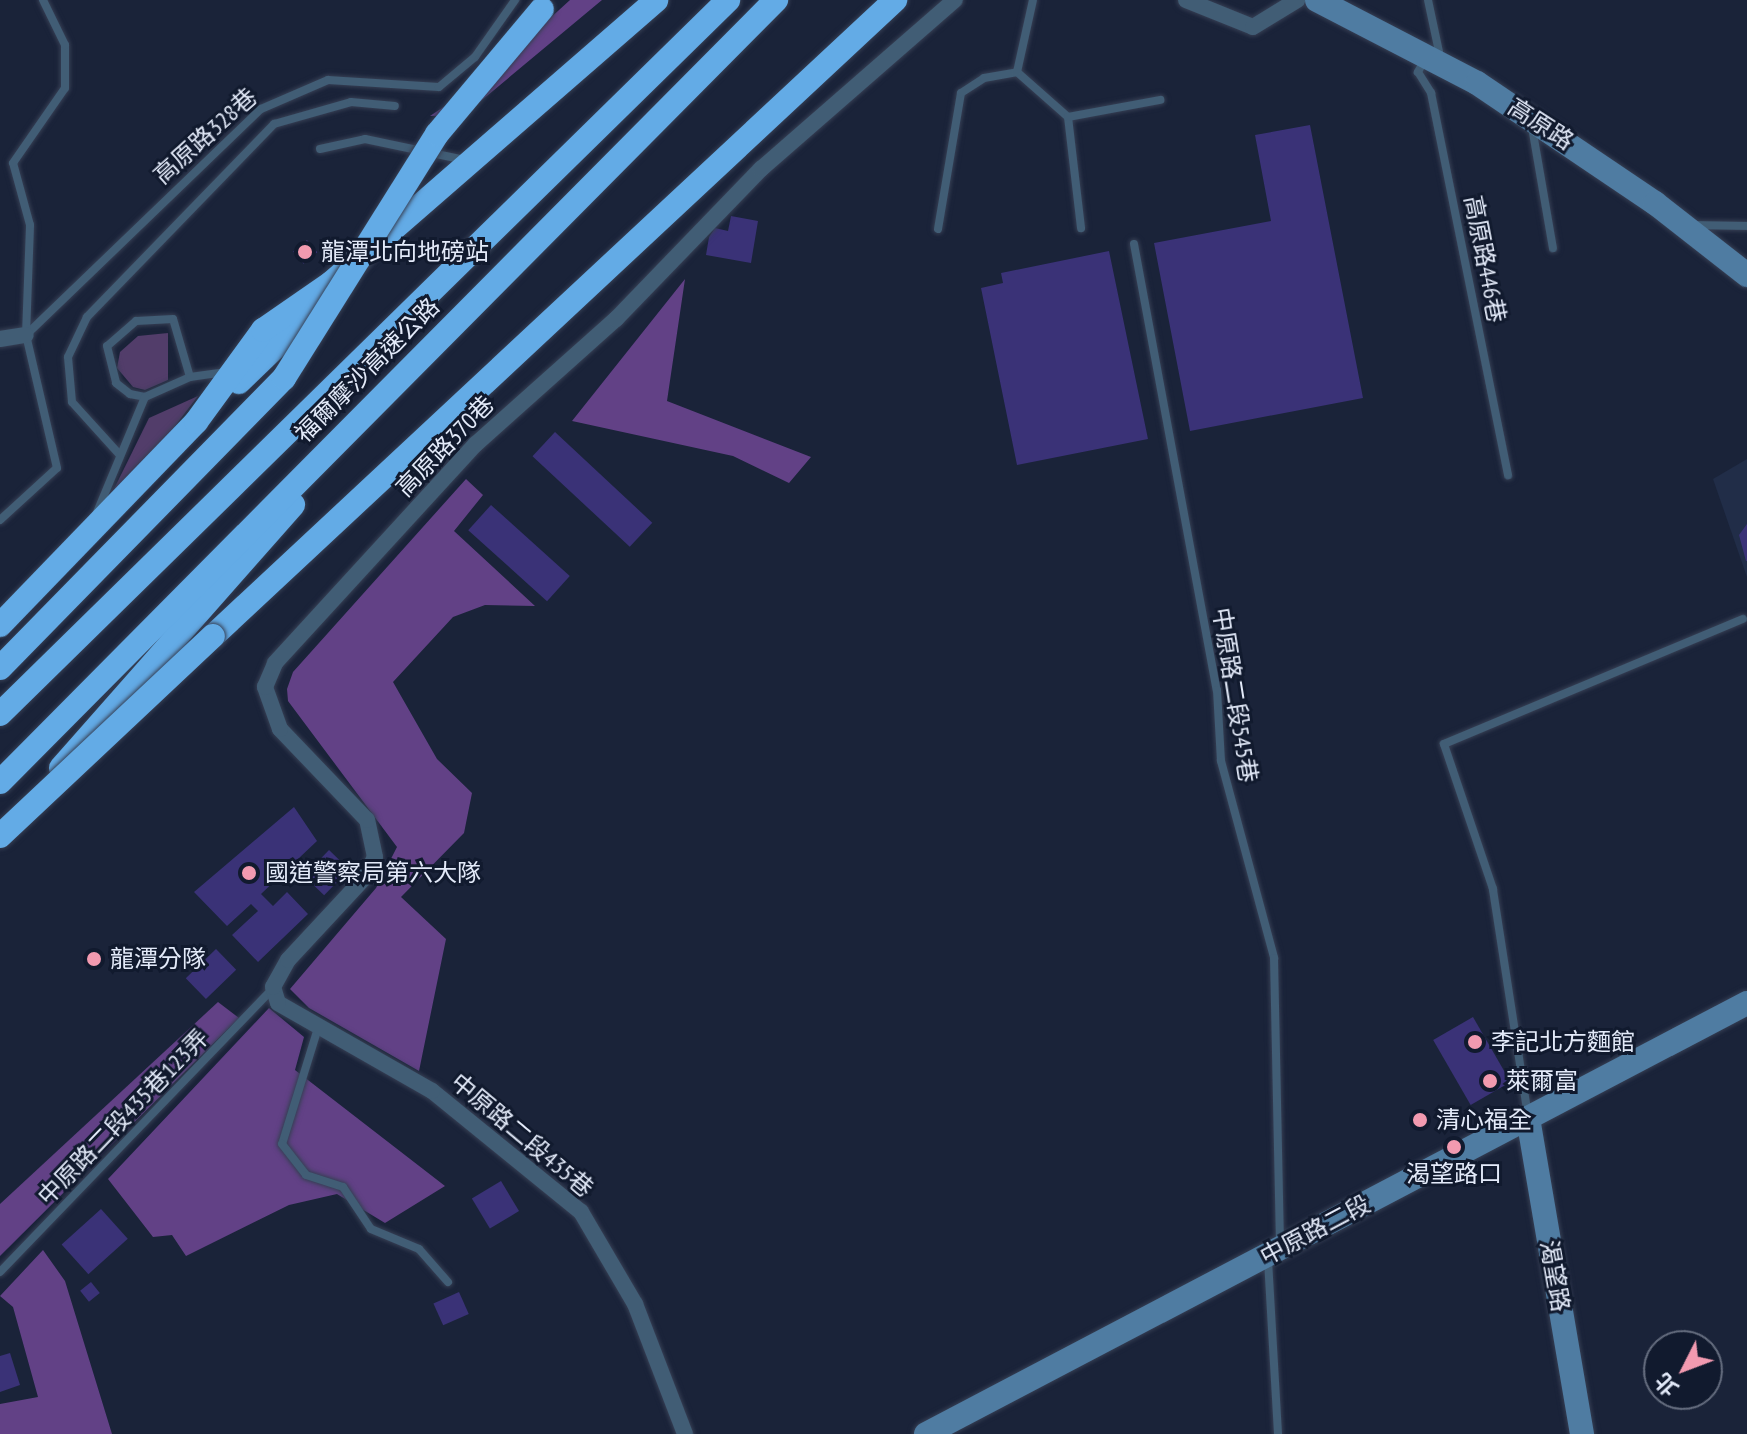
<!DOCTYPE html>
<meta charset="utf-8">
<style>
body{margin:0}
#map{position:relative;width:1747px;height:1434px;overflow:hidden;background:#1a2339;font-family:"PT Sans Narrow","Noto Sans TC",sans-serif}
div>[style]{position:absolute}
.built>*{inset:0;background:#212d48}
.green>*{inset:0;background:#523d6a}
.forest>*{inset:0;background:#624186}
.building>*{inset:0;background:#3a3277;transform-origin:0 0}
.roads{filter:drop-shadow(0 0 2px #363f54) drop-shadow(0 0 2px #363f54)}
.lane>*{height:8px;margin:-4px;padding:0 4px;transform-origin:4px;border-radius:4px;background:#415d75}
.street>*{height:16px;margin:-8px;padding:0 8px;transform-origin:8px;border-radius:8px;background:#415d75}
.secondary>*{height:24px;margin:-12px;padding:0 12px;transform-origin:12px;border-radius:12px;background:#4f7ca2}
.highway>*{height:24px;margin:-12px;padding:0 12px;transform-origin:12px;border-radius:12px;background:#63abe6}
.bridges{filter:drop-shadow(0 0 2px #363f54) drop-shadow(0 0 2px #363f54)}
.highway-bridge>*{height:24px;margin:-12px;padding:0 12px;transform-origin:12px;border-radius:12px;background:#63abe6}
.dots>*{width:22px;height:22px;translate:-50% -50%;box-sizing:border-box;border:4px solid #111a2e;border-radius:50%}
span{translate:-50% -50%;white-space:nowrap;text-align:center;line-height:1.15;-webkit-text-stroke:6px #111a2e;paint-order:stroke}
.street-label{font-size:24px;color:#e3eaf9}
.poi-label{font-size:24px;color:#e3eaf9}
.left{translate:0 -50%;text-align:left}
.north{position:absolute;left:1643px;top:1330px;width:80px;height:80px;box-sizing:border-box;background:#111a2e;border:2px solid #656d7f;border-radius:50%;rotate:228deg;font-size:22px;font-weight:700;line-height:32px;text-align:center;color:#e3eaf9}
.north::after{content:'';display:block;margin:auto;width:28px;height:36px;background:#f29ab0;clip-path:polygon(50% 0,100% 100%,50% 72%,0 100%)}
</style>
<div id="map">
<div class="built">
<div style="clip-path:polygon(1747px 459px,1747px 577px,1713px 479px)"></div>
</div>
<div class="green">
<div style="clip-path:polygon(168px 333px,168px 380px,145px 390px,133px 387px,117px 368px,120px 352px,138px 336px)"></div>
<div style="clip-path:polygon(198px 396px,149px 460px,112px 493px,149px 418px)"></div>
</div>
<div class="forest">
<div style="clip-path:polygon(570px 0,602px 0,464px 115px,430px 116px,478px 84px)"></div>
<div style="clip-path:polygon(685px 279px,667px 401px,811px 457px,789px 483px,733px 456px,572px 421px)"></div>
<div style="clip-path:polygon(466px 479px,483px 495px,454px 531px,535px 606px,485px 605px,453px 617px,393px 682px,437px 759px,472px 793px,464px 833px,401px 897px,446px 939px,419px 1071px,309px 1008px,290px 989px,376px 888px,397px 847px,288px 701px,287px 689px,293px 672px)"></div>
<div style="clip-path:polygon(218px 1002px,239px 1018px,0 1256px,0 1204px)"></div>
<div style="clip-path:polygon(269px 1008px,304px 1037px,295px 1070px,445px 1186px,385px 1223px,337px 1194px,289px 1205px,186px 1256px,172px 1235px,153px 1237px,108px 1179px)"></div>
<div style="clip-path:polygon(43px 1250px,65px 1281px,112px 1434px,0 1434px,0 1404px,38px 1397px,13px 1307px,0 1296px)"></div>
</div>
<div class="building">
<div style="clip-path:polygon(1310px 125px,1363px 398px,1190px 431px,1154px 243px,1271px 221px,1255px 135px)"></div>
<div style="clip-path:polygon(731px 216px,758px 221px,751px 263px,706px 255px,709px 237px,715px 228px,728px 231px)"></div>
<div style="left:307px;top:240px;width:16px;height:18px;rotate:50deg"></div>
<div style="clip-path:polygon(1109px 251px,1148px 439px,1017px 465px,981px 288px,1003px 283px,1001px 273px)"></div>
<div style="left:555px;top:432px;width:133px;height:33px;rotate:43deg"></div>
<div style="left:491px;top:505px;width:106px;height:34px;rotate:42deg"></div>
<div style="clip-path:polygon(1747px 524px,1747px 561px,1746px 561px,1739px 535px)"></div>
<div style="clip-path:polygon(294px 807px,317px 841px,261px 894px,273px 906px,287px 892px,308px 914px,258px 962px,232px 935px,258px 911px,251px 904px,227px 926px,194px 892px)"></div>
<div style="left:329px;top:850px;width:28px;height:36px;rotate:44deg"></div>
<div style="left:216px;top:949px;width:29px;height:42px;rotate:46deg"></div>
<div style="left:1473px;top:1017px;width:75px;height:46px;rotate:60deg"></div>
<div style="left:501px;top:1181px;width:35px;height:34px;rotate:59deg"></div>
<div style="left:101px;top:1209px;width:40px;height:53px;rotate:48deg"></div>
<div style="left:91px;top:1282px;width:14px;height:14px;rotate:51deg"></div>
<div style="left:459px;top:1292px;width:24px;height:28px;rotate:66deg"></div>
<div style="clip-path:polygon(10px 1353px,20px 1385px,0 1392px,0 1356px)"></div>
</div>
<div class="roads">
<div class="lane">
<div style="left:1428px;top:0;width:62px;rotate:78deg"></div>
<div style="left:1424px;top:61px;width:13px;rotate:119deg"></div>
<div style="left:1418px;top:72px;width:25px;rotate:58deg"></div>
<div style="left:1431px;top:93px;width:390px;rotate:78.6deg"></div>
<div style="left:1017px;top:72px;width:68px;rotate:41.4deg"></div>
<div style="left:1068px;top:117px;width:112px;rotate:83.3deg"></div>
<div style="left:1068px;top:117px;width:94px;rotate:-10.5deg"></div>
<div style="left:1532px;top:127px;width:123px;rotate:80.2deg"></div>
<div style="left:320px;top:149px;width:46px;rotate:-12.5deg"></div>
<div style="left:365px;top:139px;width:102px;rotate:11.9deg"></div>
<div style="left:1692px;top:225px;width:55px;rotate:1deg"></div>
<div style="left:938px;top:229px;width:138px;rotate:-80.4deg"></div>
<div style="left:961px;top:93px;width:27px;rotate:-33deg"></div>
<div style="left:984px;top:78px;width:34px;rotate:-10deg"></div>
<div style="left:1017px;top:72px;width:74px;rotate:-77.5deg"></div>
<div style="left:1134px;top:244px;width:454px;rotate:79.5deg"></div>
<div style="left:1217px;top:690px;width:71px;rotate:86.8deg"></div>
<div style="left:1221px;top:761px;width:204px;rotate:74.9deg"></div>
<div style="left:1274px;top:958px;width:285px;rotate:88.8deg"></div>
<div style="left:26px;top:335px;width:326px;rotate:-43.9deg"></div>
<div style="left:261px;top:109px;width:73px;rotate:-23.4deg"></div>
<div style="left:328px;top:80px;width:111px;rotate:3.6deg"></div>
<div style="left:439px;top:87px;width:47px;rotate:-39.8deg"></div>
<div style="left:475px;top:57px;width:70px;rotate:-54.9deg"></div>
<div style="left:190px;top:377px;width:60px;rotate:-106.3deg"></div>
<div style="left:173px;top:319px;width:37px;rotate:177deg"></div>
<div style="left:136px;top:321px;width:38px;rotate:139deg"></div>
<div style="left:107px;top:346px;width:38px;rotate:76deg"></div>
<div style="left:116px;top:383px;width:18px;rotate:38deg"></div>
<div style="left:130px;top:394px;width:15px;rotate:11deg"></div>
<div style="left:145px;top:397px;width:49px;rotate:-24deg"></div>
<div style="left:190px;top:377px;width:35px;rotate:-8deg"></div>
<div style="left:119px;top:454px;width:70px;rotate:-132.1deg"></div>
<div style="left:72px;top:402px;width:45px;rotate:-95.1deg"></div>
<div style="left:68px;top:357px;width:44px;rotate:-64.6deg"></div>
<div style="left:87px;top:317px;width:269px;rotate:-45.9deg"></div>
<div style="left:274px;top:124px;width:80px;rotate:-15.9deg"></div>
<div style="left:351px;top:102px;width:44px;rotate:5.2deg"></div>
<div style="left:95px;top:517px;width:130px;rotate:-67.4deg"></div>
<div style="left:0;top:520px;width:77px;rotate:-42.4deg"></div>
<div style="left:57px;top:468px;width:137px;rotate:-103.1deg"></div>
<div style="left:26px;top:335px;width:110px;rotate:-87.9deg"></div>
<div style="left:30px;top:225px;width:64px;rotate:-105.3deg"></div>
<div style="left:13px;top:163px;width:91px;rotate:-55.3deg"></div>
<div style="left:65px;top:88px;width:43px;rotate:-90deg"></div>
<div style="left:65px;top:45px;width:50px;rotate:-116.1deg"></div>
<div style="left:318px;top:1028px;width:121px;rotate:107.2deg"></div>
<div style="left:282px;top:1144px;width:39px;rotate:52deg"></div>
<div style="left:306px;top:1175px;width:39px;rotate:18deg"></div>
<div style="left:343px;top:1187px;width:50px;rotate:56.3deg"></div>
<div style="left:371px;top:1229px;width:52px;rotate:22.6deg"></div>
<div style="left:419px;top:1249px;width:44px;rotate:48.7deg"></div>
<div style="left:1528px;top:1116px;width:230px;rotate:-98.8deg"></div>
<div style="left:1493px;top:889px;width:153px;rotate:-108.7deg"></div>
<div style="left:1444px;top:744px;width:324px;rotate:-22.7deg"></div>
<div style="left:1268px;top:1260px;width:174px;rotate:86.7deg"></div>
<div style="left:0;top:1272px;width:394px;rotate:-46.1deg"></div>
</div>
<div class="street">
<div style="left:1186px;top:0;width:72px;rotate:21.9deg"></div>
<div style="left:1253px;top:27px;width:52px;rotate:-31.5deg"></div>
<div style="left:0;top:339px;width:26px;rotate:-9deg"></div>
<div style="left:685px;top:1434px;width:139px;rotate:-111deg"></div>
<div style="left:635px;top:1304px;width:107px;rotate:-120.4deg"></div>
<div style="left:581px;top:1212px;width:192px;rotate:-140.9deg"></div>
<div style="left:432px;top:1091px;width:177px;rotate:-150.3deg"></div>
<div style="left:278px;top:1003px;width:17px;rotate:-107deg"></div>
<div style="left:273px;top:987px;width:31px;rotate:-61deg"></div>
<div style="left:288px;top:960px;width:115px;rotate:-47.1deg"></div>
<div style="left:366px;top:876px;width:21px;rotate:-65deg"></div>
<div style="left:375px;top:857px;width:38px;rotate:-102deg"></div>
<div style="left:367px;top:820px;width:126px;rotate:-133.7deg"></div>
<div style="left:280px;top:729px;width:45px;rotate:-109.7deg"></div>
<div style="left:265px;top:687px;width:26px;rotate:-67deg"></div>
<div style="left:275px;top:663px;width:297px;rotate:-47.5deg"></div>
<div style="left:476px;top:444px;width:188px;rotate:-41.8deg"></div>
<div style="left:616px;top:319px;width:209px;rotate:-46deg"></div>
<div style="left:761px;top:169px;width:257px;rotate:-41.1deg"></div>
</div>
<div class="secondary">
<div style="left:1317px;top:0;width:180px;rotate:27.4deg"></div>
<div style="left:1477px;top:83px;width:215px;rotate:34deg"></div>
<div style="left:1655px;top:203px;width:117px;rotate:38deg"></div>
<div style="left:1528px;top:1118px;width:321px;rotate:80.3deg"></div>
<div style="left:926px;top:1434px;width:927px;rotate:-27.7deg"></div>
</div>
<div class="highway">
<div style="left:239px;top:382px;width:111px;rotate:-43.9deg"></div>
<div style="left:0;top:625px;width:282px;rotate:-46deg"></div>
<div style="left:196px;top:422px;width:114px;rotate:-53.9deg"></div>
<div style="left:263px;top:330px;width:83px;rotate:-34.7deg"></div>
<div style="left:331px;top:283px;width:431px;rotate:-41deg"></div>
<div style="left:213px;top:636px;width:933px;rotate:-43deg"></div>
<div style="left:0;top:714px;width:1020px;rotate:-44.44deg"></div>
<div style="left:61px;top:768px;width:351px;rotate:-48.6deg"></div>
<div style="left:0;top:782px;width:1102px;rotate:-45.22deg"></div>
</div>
</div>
<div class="bridges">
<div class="highway-bridge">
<div style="left:0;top:668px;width:406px;rotate:-45.6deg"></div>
<div style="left:284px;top:378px;width:288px;rotate:-57.9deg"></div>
<div style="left:437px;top:134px;width:163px;rotate:-50deg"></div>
<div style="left:0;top:836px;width:292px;rotate:-43.2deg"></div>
</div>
</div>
<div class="dots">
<div style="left:305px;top:252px;background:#f29ab0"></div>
<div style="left:249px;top:873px;background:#f29ab0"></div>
<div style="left:94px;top:959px;background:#f29ab0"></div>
<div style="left:1475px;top:1042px;background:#f29ab0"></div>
<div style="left:1490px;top:1081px;background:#f29ab0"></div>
<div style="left:1420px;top:1120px;background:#f29ab0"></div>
<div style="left:1454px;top:1147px;background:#f29ab0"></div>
</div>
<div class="street-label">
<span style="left:1541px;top:124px;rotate:33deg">高原路</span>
<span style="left:205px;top:136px;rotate:-42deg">高原路328巷</span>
<span style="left:1485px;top:259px;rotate:79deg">高原路446巷</span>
<span style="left:367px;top:370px;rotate:-45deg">福爾摩沙高速公路</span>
<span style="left:445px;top:446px;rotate:-46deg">高原路370巷</span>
<span style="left:1235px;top:695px;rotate:81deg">中原路二段545巷</span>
<span style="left:123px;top:1117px;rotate:-46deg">中原路二段435巷123弄</span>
<span style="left:522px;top:1135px;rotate:40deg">中原路二段435巷</span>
<span style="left:1315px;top:1230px;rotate:-28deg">中原路二段</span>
<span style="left:1555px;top:1276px;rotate:80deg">渴望路</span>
</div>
<div class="poi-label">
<span class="left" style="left:321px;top:252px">龍潭北向地磅站</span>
<span class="left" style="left:265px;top:873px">國道警察局第六大隊</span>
<span class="left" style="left:110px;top:959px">龍潭分隊</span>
<span class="left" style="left:1491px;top:1042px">李記北方麵館</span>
<span class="left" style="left:1506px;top:1081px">萊爾富</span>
<span class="left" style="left:1436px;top:1120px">清心福全</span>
<span style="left:1454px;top:1174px">渴望路口</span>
</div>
<div class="north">北</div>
</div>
